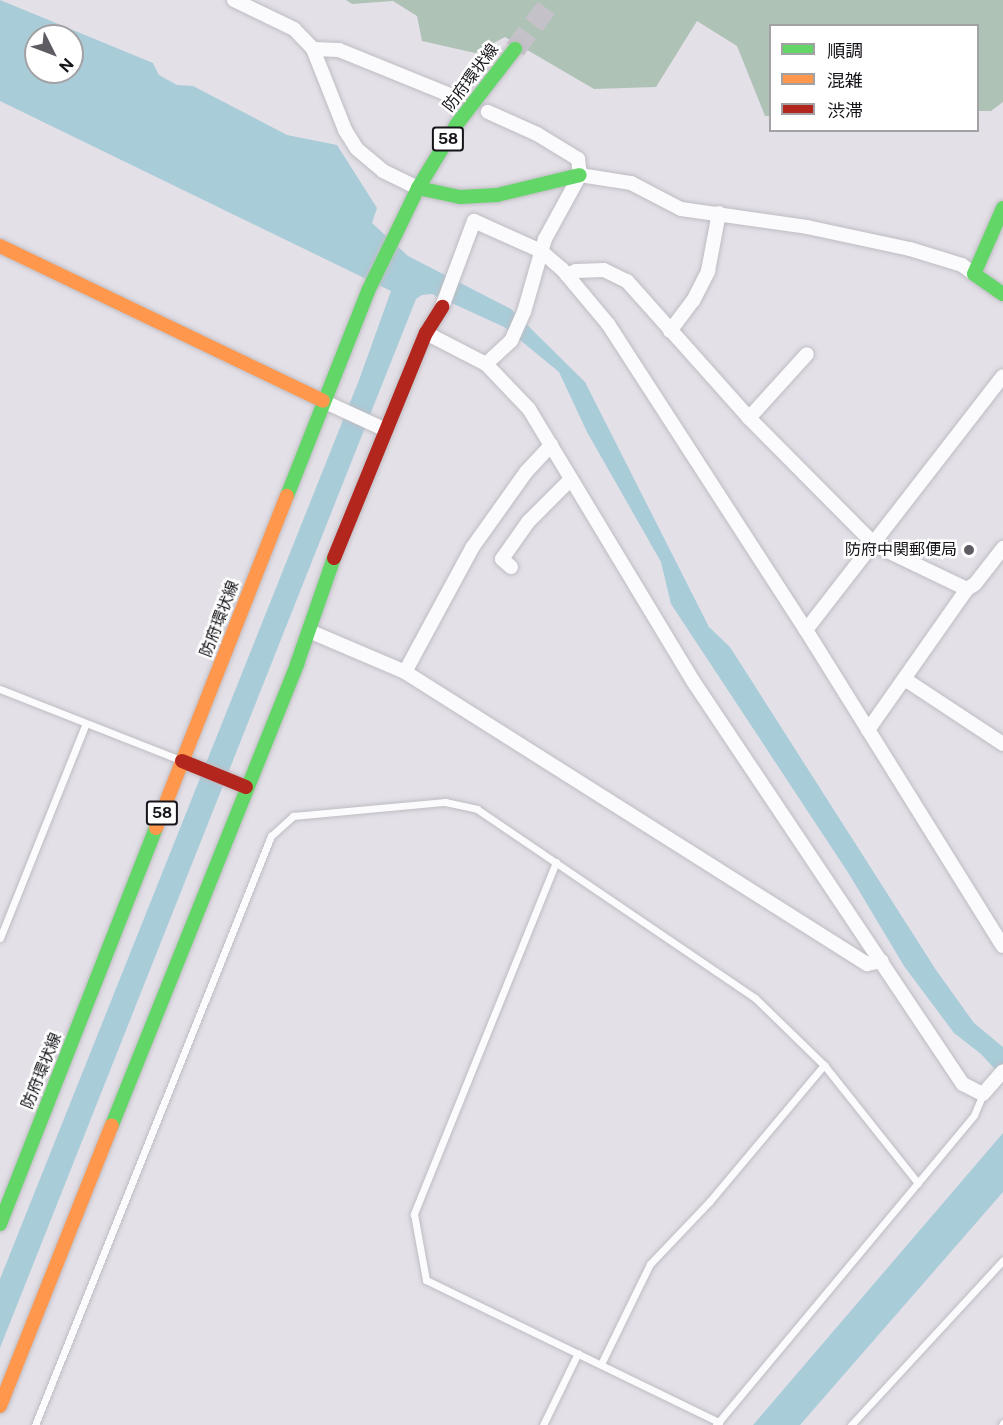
<!DOCTYPE html>
<meta charset="utf-8">
<style>
body{margin:0}
#map{position:relative;width:1003px;height:1425px;overflow:hidden;background:#e4e0e8;font-family:"Public Sans","Noto Sans JP",sans-serif}
div>[style]{position:absolute}
.forest>*{inset:0;background:#afc2b6}
.water>*{inset:0;background:#a9ccd9}
.primary-tunnel>*{height:21px;margin-top:-10.5px;transform-origin:0;background:repeating-linear-gradient(90deg,#c5c1c9 0 21px,transparent 0 31px)}
.roads{filter:drop-shadow(0 0 2px #bebcc2) drop-shadow(0 0 2px #bebcc2)}
.lane>*{height:7px;margin:-3.5px;padding:0 3.5px;transform-origin:3.5px;border-radius:3.5px;background:#fbfafc}
.street>*{height:14px;margin:-7px;padding:0 7px;transform-origin:7px;border-radius:7px;background:#fbfafc}
.fast>*{height:14px;margin:-7px;padding:0 7px;transform-origin:7px;border-radius:7px;background:#63d668}
.slow>*{height:14px;margin:-7px;padding:0 7px;transform-origin:7px;border-radius:7px;background:#ff974d}
.jam>*{height:14px;margin:-7px;padding:0 7px;transform-origin:7px;border-radius:7px;background:#b3261e}
.dots>*{width:16px;height:16px;translate:-50% -50%;box-sizing:border-box;border:3px solid #fff;border-radius:50%}
span{translate:-50% -50%;white-space:nowrap;text-align:center;line-height:1.15;-webkit-text-stroke:5px #fff;paint-order:stroke}
.shield-label span{padding:2px 4px;background:#fff;border:2px solid;border-radius:4px;-webkit-text-stroke-width:0}
.shield-label{font-size:15px;color:#17141a;font-weight:700}
.street-label{font-size:16px;color:#17141a}
.poi-label{font-size:16px;color:#17141a}
.right{translate:-100% -50%;text-align:right}
.legend{position:absolute;left:769px;top:24px;width:210px;height:108px;box-sizing:border-box;background:#fff;border:2px solid #a2a1a3;margin:0;padding:8px 10px;list-style:none;font-size:18px;color:#17141a}
.legend li{display:flex;align-items:center;gap:12px;height:30px}
.legend b{width:30px;border:2px solid #a2a1a3}
.north{position:absolute;left:24px;top:24px;width:60px;height:60px;box-sizing:border-box;background:#fff;border:2px solid #a2a1a3;border-radius:50%;rotate:132deg;font-size:16px;font-weight:700;line-height:24px;text-align:center;color:#17141a}
.north::after{content:'';display:block;margin:auto;width:21px;height:27px;background:#5f5b62;clip-path:polygon(50% 0,100% 100%,50% 72%,0 100%)}
</style>
<div id="map">
<div class="forest">
<div style="clip-path:polygon(346px 0,1003px 0,1003px 102px,991px 111px,978px 111px,978px 26px,770px 26px,770px 116px,765px 116px,737px 46px,697px 21px,656px 87px,594px 89px,505px 37px,475px 53px,422px 41px,417px 16px,393px 1px,352px 4px)"></div>
</div>
<div class="water">
<div style="clip-path:polygon(evenodd,0 0,153px 63px,159px 75px,177px 85px,193px 86px,287px 135px,337px 145px,377px 208px,372px 223px,408px 256px,511px 309px,585px 382px,709px 627px,730px 647px,936px 970px,974px 1023px,1003px 1047px,1003px 1078px,981px 1054px,954px 1033px,904px 966px,849px 874px,671px 604px,661px 562px,587px 432px,559px 372px,504px 327px,432px 294px,422px 295px,416px 299px,0 1348px,0 1279px,359px 380px,391px 291px,0 101px,0 0,36px 36px,72px 36px,72px 72px,36px 72px,36px 36px)"></div>
<div style="clip-path:polygon(1003px 1133px,1003px 1192px,800px 1425px,753px 1425px)"></div>
</div>
<div class="primary-tunnel">
<div style="left:515px;top:49px;width:61px;rotate:-52.9deg"></div>
</div>
<div class="roads">
<div class="lane">
<div style="left:0;top:689px;width:193px;rotate:21.5deg"></div>
<div style="left:556px;top:862px;width:380px;rotate:112deg"></div>
<div style="left:414px;top:1214px;width:67px;rotate:79.7deg"></div>
<div style="left:426px;top:1280px;width:326px;rotate:25.9deg"></div>
<div style="left:0;top:938px;width:229px;rotate:-68.2deg"></div>
<div style="left:601px;top:1364px;width:111px;rotate:-63.9deg"></div>
<div style="left:650px;top:1264px;width:86px;rotate:-46.4deg"></div>
<div style="left:709px;top:1202px;width:179px;rotate:-50deg"></div>
<div style="left:35px;top:1425px;width:635px;rotate:-68.17deg"></div>
<div style="left:271px;top:836px;width:30px;rotate:-42deg"></div>
<div style="left:293px;top:816px;width:153px;rotate:-5.3deg"></div>
<div style="left:445px;top:802px;width:33px;rotate:12deg"></div>
<div style="left:477px;top:809px;width:336px;rotate:34.2deg"></div>
<div style="left:755px;top:998px;width:96px;rotate:44.2deg"></div>
<div style="left:824px;top:1065px;width:151px;rotate:51.5deg"></div>
<div style="left:543px;top:1425px;width:80px;rotate:-64.1deg"></div>
<div style="left:716px;top:1425px;width:403px;rotate:-50.2deg"></div>
<div style="left:974px;top:1115px;width:23px;rotate:-67deg"></div>
<div style="left:851px;top:1425px;width:224px;rotate:-47.3deg"></div>
<div style="left:1002px;top:1425px;width:2px;rotate:-63deg"></div>
</div>
<div class="street">
<div style="left:234px;top:0;width:67px;rotate:25.8deg"></div>
<div style="left:294px;top:29px;width:28px;rotate:46deg"></div>
<div style="left:313px;top:49px;width:87px;rotate:68.4deg"></div>
<div style="left:345px;top:130px;width:22px;rotate:58deg"></div>
<div style="left:357px;top:149px;width:34px;rotate:40deg"></div>
<div style="left:383px;top:171px;width:39px;rotate:26deg"></div>
<div style="left:313px;top:49px;width:26px;rotate:2deg"></div>
<div style="left:339px;top:50px;width:127px;rotate:22.1deg"></div>
<div style="left:580px;top:175px;width:52px;rotate:8.9deg"></div>
<div style="left:631px;top:183px;width:56px;rotate:27.5deg"></div>
<div style="left:681px;top:209px;width:127px;rotate:8.1deg"></div>
<div style="left:807px;top:227px;width:105px;rotate:12.1deg"></div>
<div style="left:910px;top:249px;width:54px;rotate:17.1deg"></div>
<div style="left:962px;top:265px;width:15px;rotate:37deg"></div>
<div style="left:567px;top:275px;width:10px;rotate:-24deg"></div>
<div style="left:576px;top:271px;width:28px;rotate:-2deg"></div>
<div style="left:604px;top:270px;width:25px;rotate:26deg"></div>
<div style="left:627px;top:281px;width:183px;rotate:48.3deg"></div>
<div style="left:749px;top:418px;width:179px;rotate:45.2deg"></div>
<div style="left:875px;top:545px;width:102px;rotate:25.6deg"></div>
<div style="left:442px;top:307px;width:92px;rotate:-69.6deg"></div>
<div style="left:474px;top:221px;width:73px;rotate:24.1deg"></div>
<div style="left:541px;top:251px;width:28px;rotate:41deg"></div>
<div style="left:562px;top:269px;width:72px;rotate:50.1deg"></div>
<div style="left:608px;top:324px;width:364px;rotate:57.1deg"></div>
<div style="left:806px;top:630px;width:372px;rotate:58.1deg"></div>
<div style="left:670px;top:331px;width:38px;rotate:-53deg"></div>
<div style="left:693px;top:301px;width:34px;rotate:-63deg"></div>
<div style="left:708px;top:271px;width:59px;rotate:-79.3deg"></div>
<div style="left:426px;top:333px;width:68px;rotate:27.3deg"></div>
<div style="left:486px;top:364px;width:62px;rotate:46.3deg"></div>
<div style="left:529px;top:409px;width:318px;rotate:58.9deg"></div>
<div style="left:693px;top:681px;width:485px;rotate:56.2deg"></div>
<div style="left:963px;top:1084px;width:22px;rotate:27deg"></div>
<div style="left:983px;top:1094px;width:30px;rotate:-49deg"></div>
<div style="left:486px;top:364px;width:34px;rotate:-43deg"></div>
<div style="left:511px;top:341px;width:32px;rotate:-66deg"></div>
<div style="left:524px;top:312px;width:76px;rotate:-74deg"></div>
<div style="left:545px;top:239px;width:73px;rotate:-61.3deg"></div>
<div style="left:580px;top:175px;width:16px;rotate:-97deg"></div>
<div style="left:578px;top:159px;width:48px;rotate:-148.6deg"></div>
<div style="left:537px;top:134px;width:54px;rotate:-155.8deg"></div>
<div style="left:323px;top:401px;width:69px;rotate:24.7deg"></div>
<div style="left:749px;top:418px;width:86px;rotate:-47.8deg"></div>
<div style="left:511px;top:567px;width:12px;rotate:-138deg"></div>
<div style="left:502px;top:559px;width:45px;rotate:-54.9deg"></div>
<div style="left:528px;top:522px;width:61px;rotate:-45deg"></div>
<div style="left:806px;top:630px;width:321px;rotate:-52.2deg"></div>
<div style="left:309px;top:631px;width:104px;rotate:23.1deg"></div>
<div style="left:405px;top:672px;width:547px;rotate:32.29deg"></div>
<div style="left:867px;top:964px;width:15px;rotate:-11deg"></div>
<div style="left:405px;top:672px;width:141px;rotate:-61.6deg"></div>
<div style="left:472px;top:548px;width:93px;rotate:-54.6deg"></div>
<div style="left:526px;top:472px;width:37px;rotate:-47deg"></div>
<div style="left:906px;top:680px;width:116px;rotate:33.4deg"></div>
<div style="left:868px;top:730px;width:172px;rotate:-54.9deg"></div>
<div style="left:967px;top:589px;width:9px;rotate:-32deg"></div>
<div style="left:975px;top:584px;width:46px;rotate:-52.1deg"></div>
</div>
<div class="fast">
<div style="left:418px;top:188px;width:43px;rotate:12.1deg"></div>
<div style="left:460px;top:197px;width:37px;rotate:-3deg"></div>
<div style="left:497px;top:195px;width:85px;rotate:-13.5deg"></div>
<div style="left:1003px;top:208px;width:72px;rotate:113.7deg"></div>
<div style="left:974px;top:274px;width:35px;rotate:35deg"></div>
<div style="left:287px;top:496px;width:220px;rotate:-68.4deg"></div>
<div style="left:368px;top:291px;width:114px;rotate:-64.1deg"></div>
<div style="left:418px;top:188px;width:75px;rotate:-58.6deg"></div>
<div style="left:457px;top:124px;width:95px;rotate:-52.3deg"></div>
<div style="left:112px;top:1125px;width:497px;rotate:-68.1deg"></div>
<div style="left:297px;top:664px;width:112px;rotate:-70.8deg"></div>
<div style="left:0;top:1224px;width:426px;rotate:-68.5deg"></div>
</div>
<div class="slow">
<div style="left:0;top:246px;width:358px;rotate:25.6deg"></div>
<div style="left:156px;top:828px;width:357px;rotate:-68.5deg"></div>
<div style="left:0;top:1406px;width:302px;rotate:-68.3deg"></div>
</div>
<div class="jam">
<div style="left:334px;top:558px;width:243px;rotate:-67.8deg"></div>
<div style="left:426px;top:333px;width:31px;rotate:-58deg"></div>
<div style="left:182px;top:761px;width:69px;rotate:22.1deg"></div>
</div>
</div>
<div class="dots">
<div style="left:969px;top:550px;background:#5f5b62"></div>
</div>
<div class="shield-label">
<span style="left:448px;top:139px">58</span>
<span style="left:162px;top:813px">58</span>
</div>
<div class="street-label">
<span style="left:471px;top:78px;rotate:-53deg">防府環状線</span>
<span style="left:220px;top:619px;rotate:-69deg">防府環状線</span>
<span style="left:42px;top:1071px;rotate:-68deg">防府環状線</span>
</div>
<div class="poi-label">
<span class="right" style="left:957px;top:550px">防府中関郵便局</span>
</div>
<ul class="legend">
<li><b style="height:8px;background:#63d668"></b>順調</li>
<li><b style="height:8px;background:#ff974d"></b>混雑</li>
<li><b style="height:8px;background:#b3261e"></b>渋滞</li>
</ul>
<div class="north">N</div>
</div>
